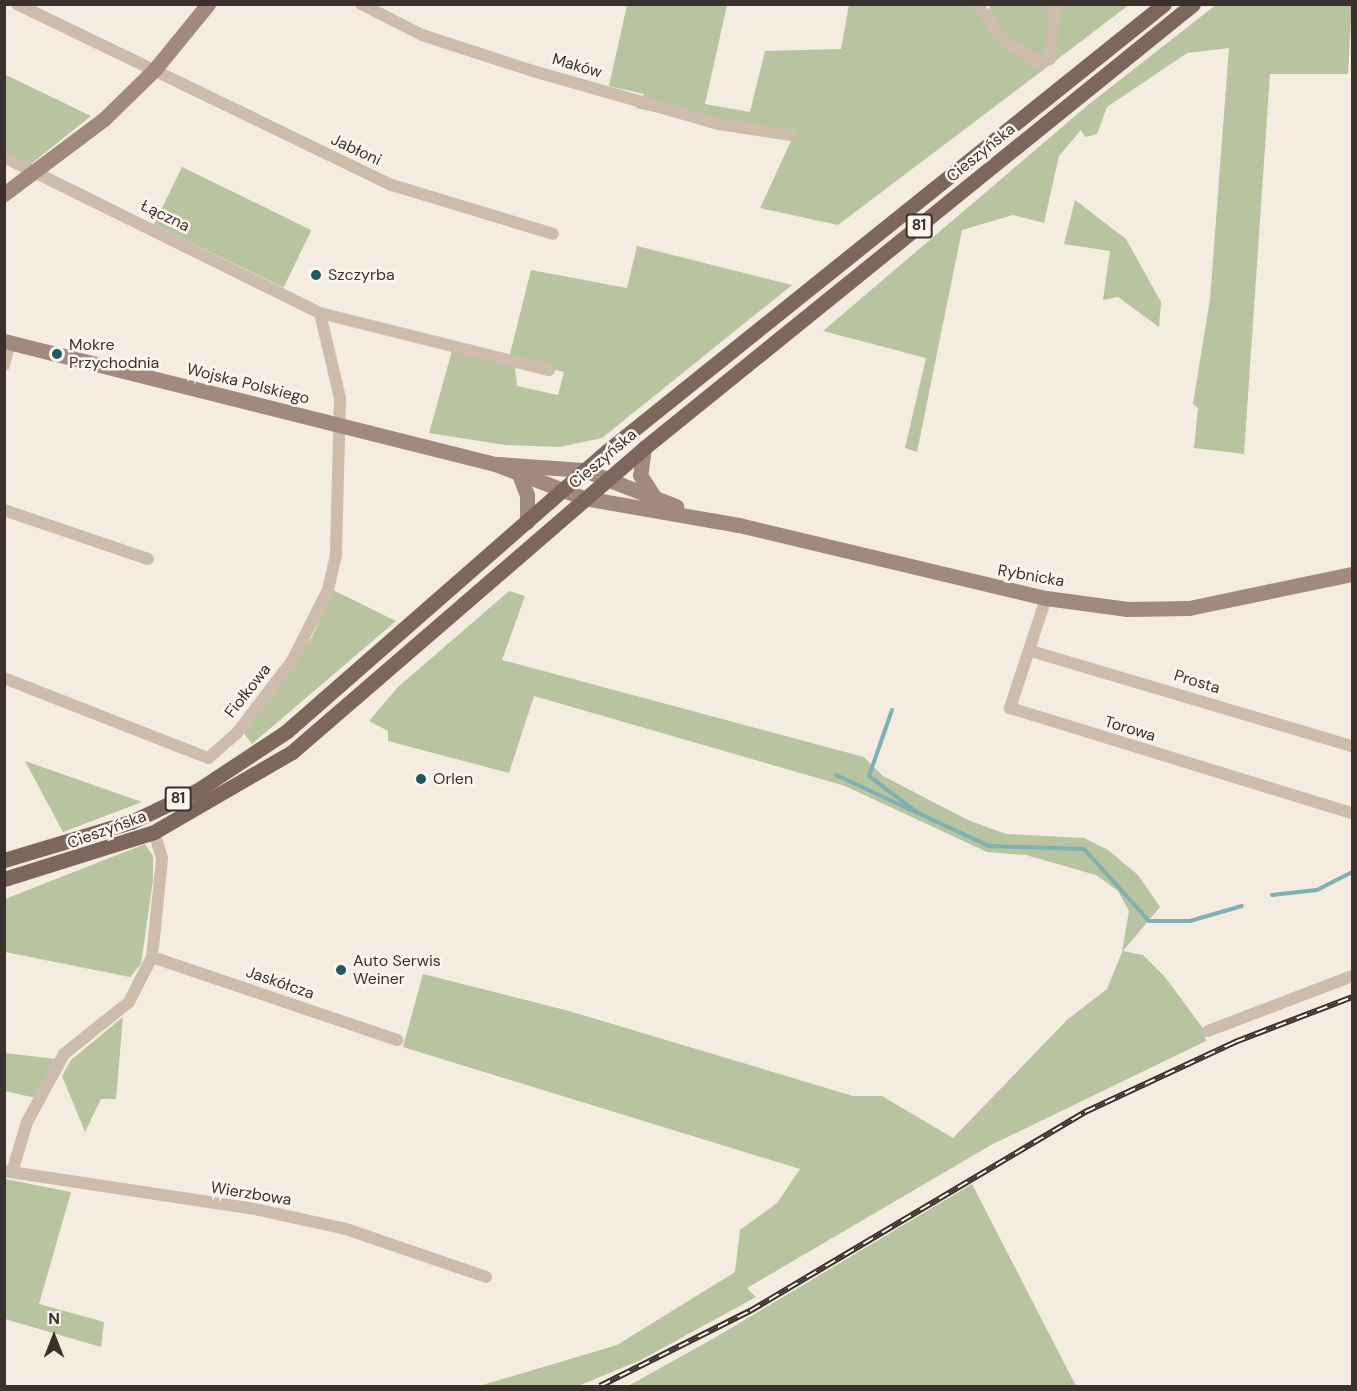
<!DOCTYPE html>
<meta charset="utf-8">
<style>
body{margin:0}
#map{position:relative;width:1357px;height:1391px;overflow:hidden;background:#f4ebe1;font-family:"DM Sans",sans-serif}
div>[style]{position:absolute}
.green>*{inset:0;background:#b8c4a0;transform-origin:0 0}
.stream>*{height:4px;margin:-2px;padding:0 2px;transform-origin:2px;border-radius:2px;background:#7fb0b2}
.street>*{height:12px;margin:-6px;padding:0 6px;transform-origin:6px;border-radius:6px;background:#cdbbac}
.secondary>*{height:15px;margin:-7.5px;padding:0 7.5px;transform-origin:7.5px;border-radius:7.5px;background:#a18a7d}
.primary>*{height:15px;margin:-7.5px;padding:0 7.5px;transform-origin:7.5px;border-radius:7.5px;background:#7d675c}
.rail>*{height:6px;margin-top:-3px;transform-origin:0;background:repeating-linear-gradient(90deg,#fbf5ee 0 11px,#3b302b 0 22px);box-sizing:border-box;border-block:2px solid #3b302b}
.dots>*{width:16px;height:16px;translate:-50% -50%;box-sizing:border-box;border:3px solid #fbf5ee;border-radius:50%}
span{translate:-50% -50%;white-space:nowrap;text-align:center;line-height:1.15;-webkit-text-stroke:5px #fbf5ee;paint-order:stroke}
.shield-label span{padding:2px 4px;background:#fbf5ee;border:2px solid;border-radius:4px;-webkit-text-stroke-width:0}
.shield-label{font-size:15px;color:#3b302b;font-weight:700}
.street-label{font-size:16px;color:#3b302b}
.poi-label{font-size:16px;color:#3b302b}
.left{translate:0 -50%;text-align:left}
.frame{position:absolute;inset:0;border:6px solid #3b302b;pointer-events:none}
.north{position:absolute;left:24px;top:1307px;width:60px;height:60px;-webkit-text-stroke:4px #fbf5ee;paint-order:stroke;rotate:0deg;font-size:16px;font-weight:700;line-height:24px;text-align:center;color:#3b302b}
.north::after{content:'';display:block;margin:auto;width:21px;height:27px;background:#3b302b;clip-path:polygon(50% 0,100% 100%,50% 72%,0 100%)}
</style>
<div id="map">
<div class="green">
<div style="clip-path:polygon(981px 4px,989px 10px,990px 4px,1129px 5px,838px 225px,760px 208px,791px 141px,636px 108px,644px 94px,609px 86px,627px 5px,727px 5px,705px 104px,750px 112px,765px 51px,841px 49px,849px 5px)"></div>
<div style="clip-path:polygon(1217px 4px,1352px 5px,1348px 74px,1270px 74px,1244px 454px,1194px 448px,1198px 408px,1193px 404px,1210px 299px,1229px 48px,1187px 53px,1107px 107px,1097px 134px,1085px 137px,1081px 130px,1059px 156px,1044px 223px,1013px 215px,962px 230px,917px 452px,905px 448px,926px 358px,823px 331px,1088px 105px)"></div>
<div style="clip-path:polygon(4px 74px,91px 116px,31px 164px,5px 152px)"></div>
<div style="left:182px;top:167px;width:144px;height:64px;rotate:26deg"></div>
<div style="clip-path:polygon(1075px 200px,1126px 239px,1161px 302px,1159px 327px,1118px 297px,1103px 300px,1110px 251px,1064px 244px)"></div>
<div style="clip-path:polygon(637px 246px,792px 285px,602px 438px,560px 447px,505px 445px,429px 433px,452px 351px,515px 366px,517px 386px,558px 395px,564px 372px,509px 358px,531px 270px,627px 288px)"></div>
<div style="clip-path:polygon(333px 590px,396px 621px,252px 744px,243px 732px,312px 637px)"></div>
<div style="clip-path:polygon(509px 591px,525px 596px,502px 660px,864px 757px,883px 776px,968px 820px,1006px 834px,1084px 838px,1108px 850px,1138px 875px,1160px 907px,1123px 951px,1143px 955px,1165px 977px,1202px 1027px,1206px 1041px,991px 1145px,747px 1288px,756px 1297px,641px 1360px,578px 1386px,479px 1386px,617px 1345px,735px 1272px,740px 1230px,777px 1203px,800px 1169px,403px 1047px,423px 974px,569px 1011px,853px 1096px,882px 1096px,953px 1138px,1067px 1020px,1107px 989px,1122px 952px,1129px 911px,1118px 891px,1096px 875px,1026px 855px,987px 852px,845px 786px,534px 696px,509px 773px,388px 741px,388px 731px,369px 721px,398px 687px)"></div>
<div style="clip-path:polygon(25px 761px,142px 802px,63px 832px)"></div>
<div style="clip-path:polygon(145px 844px,153px 856px,153px 880px,141px 964px,130px 977px,5px 952px,5px 899px)"></div>
<div style="clip-path:polygon(123px 1017px,116px 1099px,101px 1099px,85px 1132px,62px 1076px,71px 1060px)"></div>
<div style="clip-path:polygon(5px 1053px,56px 1059px,36px 1098px,5px 1091px)"></div>
<div style="clip-path:polygon(5px 1179px,71px 1192px,39px 1304px,104px 1322px,101px 1347px,5px 1319px)"></div>
<div style="clip-path:polygon(972px 1184px,1076px 1386px,628px 1386px,716px 1337px)"></div>
</div>
<div class="stream">
<div style="left:892px;top:710px;width:70px;rotate:109.2deg"></div>
<div style="left:869px;top:776px;width:61px;rotate:37.1deg"></div>
<div style="left:836px;top:775px;width:169px;rotate:24.9deg"></div>
<div style="left:989px;top:846px;width:95px;rotate:1.8deg"></div>
<div style="left:1084px;top:849px;width:97px;rotate:47.9deg"></div>
<div style="left:1149px;top:921px;width:41px"></div>
<div style="left:1190px;top:921px;width:54px;rotate:-16.1deg"></div>
<div style="left:1272px;top:895px;width:45px;rotate:-6.3deg"></div>
<div style="left:1317px;top:890px;width:39px;rotate:-27deg"></div>
</div>
<div class="street">
<div style="left:17px;top:4px;width:416px;rotate:25.8deg"></div>
<div style="left:392px;top:185px;width:168px;rotate:16.9deg"></div>
<div style="left:361px;top:4px;width:68px;rotate:26.9deg"></div>
<div style="left:422px;top:35px;width:117px;rotate:18deg"></div>
<div style="left:533px;top:71px;width:193px;rotate:15.9deg"></div>
<div style="left:719px;top:124px;width:73px;rotate:8.7deg"></div>
<div style="left:977px;top:4px;width:43px;rotate:54.5deg"></div>
<div style="left:1002px;top:39px;width:45px;rotate:32.3deg"></div>
<div style="left:1040px;top:63px;width:11px;rotate:-22deg"></div>
<div style="left:1050px;top:59px;width:55px;rotate:-84.8deg"></div>
<div style="left:4px;top:157px;width:352px;rotate:26.3deg"></div>
<div style="left:320px;top:313px;width:87px;rotate:76.8deg"></div>
<div style="left:340px;top:398px;width:157px;rotate:91.5deg"></div>
<div style="left:336px;top:555px;width:36px;rotate:103deg"></div>
<div style="left:328px;top:590px;width:80px;rotate:116.9deg"></div>
<div style="left:292px;top:661px;width:91px;rotate:127.4deg"></div>
<div style="left:237px;top:733px;width:38px;rotate:139deg"></div>
<div style="left:208px;top:758px;width:219px;rotate:-158.6deg"></div>
<div style="left:320px;top:313px;width:236px;rotate:14deg"></div>
<div style="left:4px;top:365px;width:24px;rotate:-75deg"></div>
<div style="left:4px;top:510px;width:152px;rotate:18.8deg"></div>
<div style="left:1046px;top:598px;width:116px;rotate:108.1deg"></div>
<div style="left:1010px;top:708px;width:358px;rotate:17.1deg"></div>
<div style="left:1031px;top:651px;width:335px;rotate:16.5deg"></div>
<div style="left:152px;top:957px;width:259px;rotate:18.7deg"></div>
<div style="left:1208px;top:1031px;width:154px;rotate:-20.9deg"></div>
<div style="left:4px;top:1171px;width:249px;rotate:8.6deg"></div>
<div style="left:250px;top:1208px;width:98px;rotate:12.3deg"></div>
<div style="left:346px;top:1229px;width:148px;rotate:18.9deg"></div>
<div style="left:12px;top:1172px;width:52px;rotate:-73.3deg"></div>
<div style="left:27px;top:1122px;width:77px;rotate:-61.4deg"></div>
<div style="left:64px;top:1054px;width:83px;rotate:-38.7deg"></div>
<div style="left:129px;top:1002px;width:51px;rotate:-62.9deg"></div>
<div style="left:152px;top:957px;width:100px;rotate:-84.2deg"></div>
<div style="left:162px;top:858px;width:27px;rotate:-107deg"></div>
</div>
<div class="secondary">
<div style="left:4px;top:194px;width:125px;rotate:-36.9deg"></div>
<div style="left:104px;top:119px;width:71px;rotate:-44.4deg"></div>
<div style="left:155px;top:69px;width:84px;rotate:-50.8deg"></div>
<div style="left:4px;top:341px;width:506px;rotate:14.06deg"></div>
<div style="left:495px;top:464px;width:95px;rotate:20.9deg"></div>
<div style="left:584px;top:498px;width:157px;rotate:9.9deg"></div>
<div style="left:739px;top:525px;width:316px;rotate:13.4deg"></div>
<div style="left:1046px;top:598px;width:82px;rotate:7.7deg"></div>
<div style="left:1127px;top:609px;width:62px;rotate:-0.9deg"></div>
<div style="left:1189px;top:608px;width:167px;rotate:-11.8deg"></div>
<div style="left:644px;top:448px;width:27px;rotate:98deg"></div>
<div style="left:640px;top:475px;width:27px;rotate:57deg"></div>
<div style="left:498px;top:464px;width:86px;rotate:4deg"></div>
<div style="left:584px;top:470px;width:99px;rotate:21.4deg"></div>
<div style="left:520px;top:477px;width:19px;rotate:69deg"></div>
<div style="left:527px;top:495px;width:27px;rotate:90deg"></div>
</div>
<div class="primary">
<div style="left:4px;top:860px;width:133px;rotate:-16.7deg"></div>
<div style="left:131px;top:822px;width:74px;rotate:-25.5deg"></div>
<div style="left:198px;top:790px;width:107px;rotate:-33.5deg"></div>
<div style="left:287px;top:731px;width:425px;rotate:-41.2deg"></div>
<div style="left:607px;top:451px;width:714px;rotate:-38.75deg"></div>
<div style="left:4px;top:879px;width:157px;rotate:-17.4deg"></div>
<div style="left:154px;top:832px;width:160px;rotate:-30.1deg"></div>
<div style="left:292px;top:752px;width:465px;rotate:-40.8deg"></div>
<div style="left:644px;top:448px;width:706px;rotate:-38.96deg"></div>
</div>
<div class="rail">
<div style="left:600px;top:1386px;width:168px;rotate:-26.6deg"></div>
<div style="left:750px;top:1311px;width:390px;rotate:-30.7deg"></div>
<div style="left:1085px;top:1112px;width:166px;rotate:-25deg"></div>
<div style="left:1235px;top:1042px;width:125px;rotate:-21deg"></div>
</div>
<div class="dots">
<div style="left:316px;top:275px;background:#1f5a5e"></div>
<div style="left:57px;top:354px;background:#1f5a5e"></div>
<div style="left:421px;top:779px;background:#1f5a5e"></div>
<div style="left:341px;top:970px;background:#1f5a5e"></div>
</div>
<div class="shield-label">
<span style="left:919px;top:226px">81</span>
<span style="left:178px;top:799px">81</span>
</div>
<div class="street-label">
<span style="left:577px;top:66px;rotate:16deg">Maków</span>
<span style="left:356px;top:150px;rotate:25deg">Jabłoni</span>
<span style="left:981px;top:153px;rotate:-39deg">Cieszyńska</span>
<span style="left:165px;top:216px;rotate:26deg">Łączna</span>
<span style="left:248px;top:384px;rotate:14deg">Wojska Polskiego</span>
<span style="left:603px;top:459px;rotate:-40deg">Cieszyńska</span>
<span style="left:1031px;top:576px;rotate:10deg">Rybnicka</span>
<span style="left:1197px;top:682px;rotate:17deg">Prosta</span>
<span style="left:248px;top:691px;rotate:-52deg">Fiołkowa</span>
<span style="left:1130px;top:729px;rotate:17deg">Torowa</span>
<span style="left:107px;top:830px;rotate:-20deg">Cieszyńska</span>
<span style="left:280px;top:983px;rotate:19deg">Jaskółcza</span>
<span style="left:251px;top:1194px;rotate:9deg">Wierzbowa</span>
</div>
<div class="poi-label">
<span class="left" style="left:328px;top:275px">Szczyrba</span>
<span class="left" style="left:69px;top:354px">Mokre<br>Przychodnia</span>
<span class="left" style="left:433px;top:779px">Orlen</span>
<span class="left" style="left:353px;top:970px">Auto Serwis<br>Weiner</span>
</div>
<div class="frame"></div>
<div class="north">N</div>
</div>
